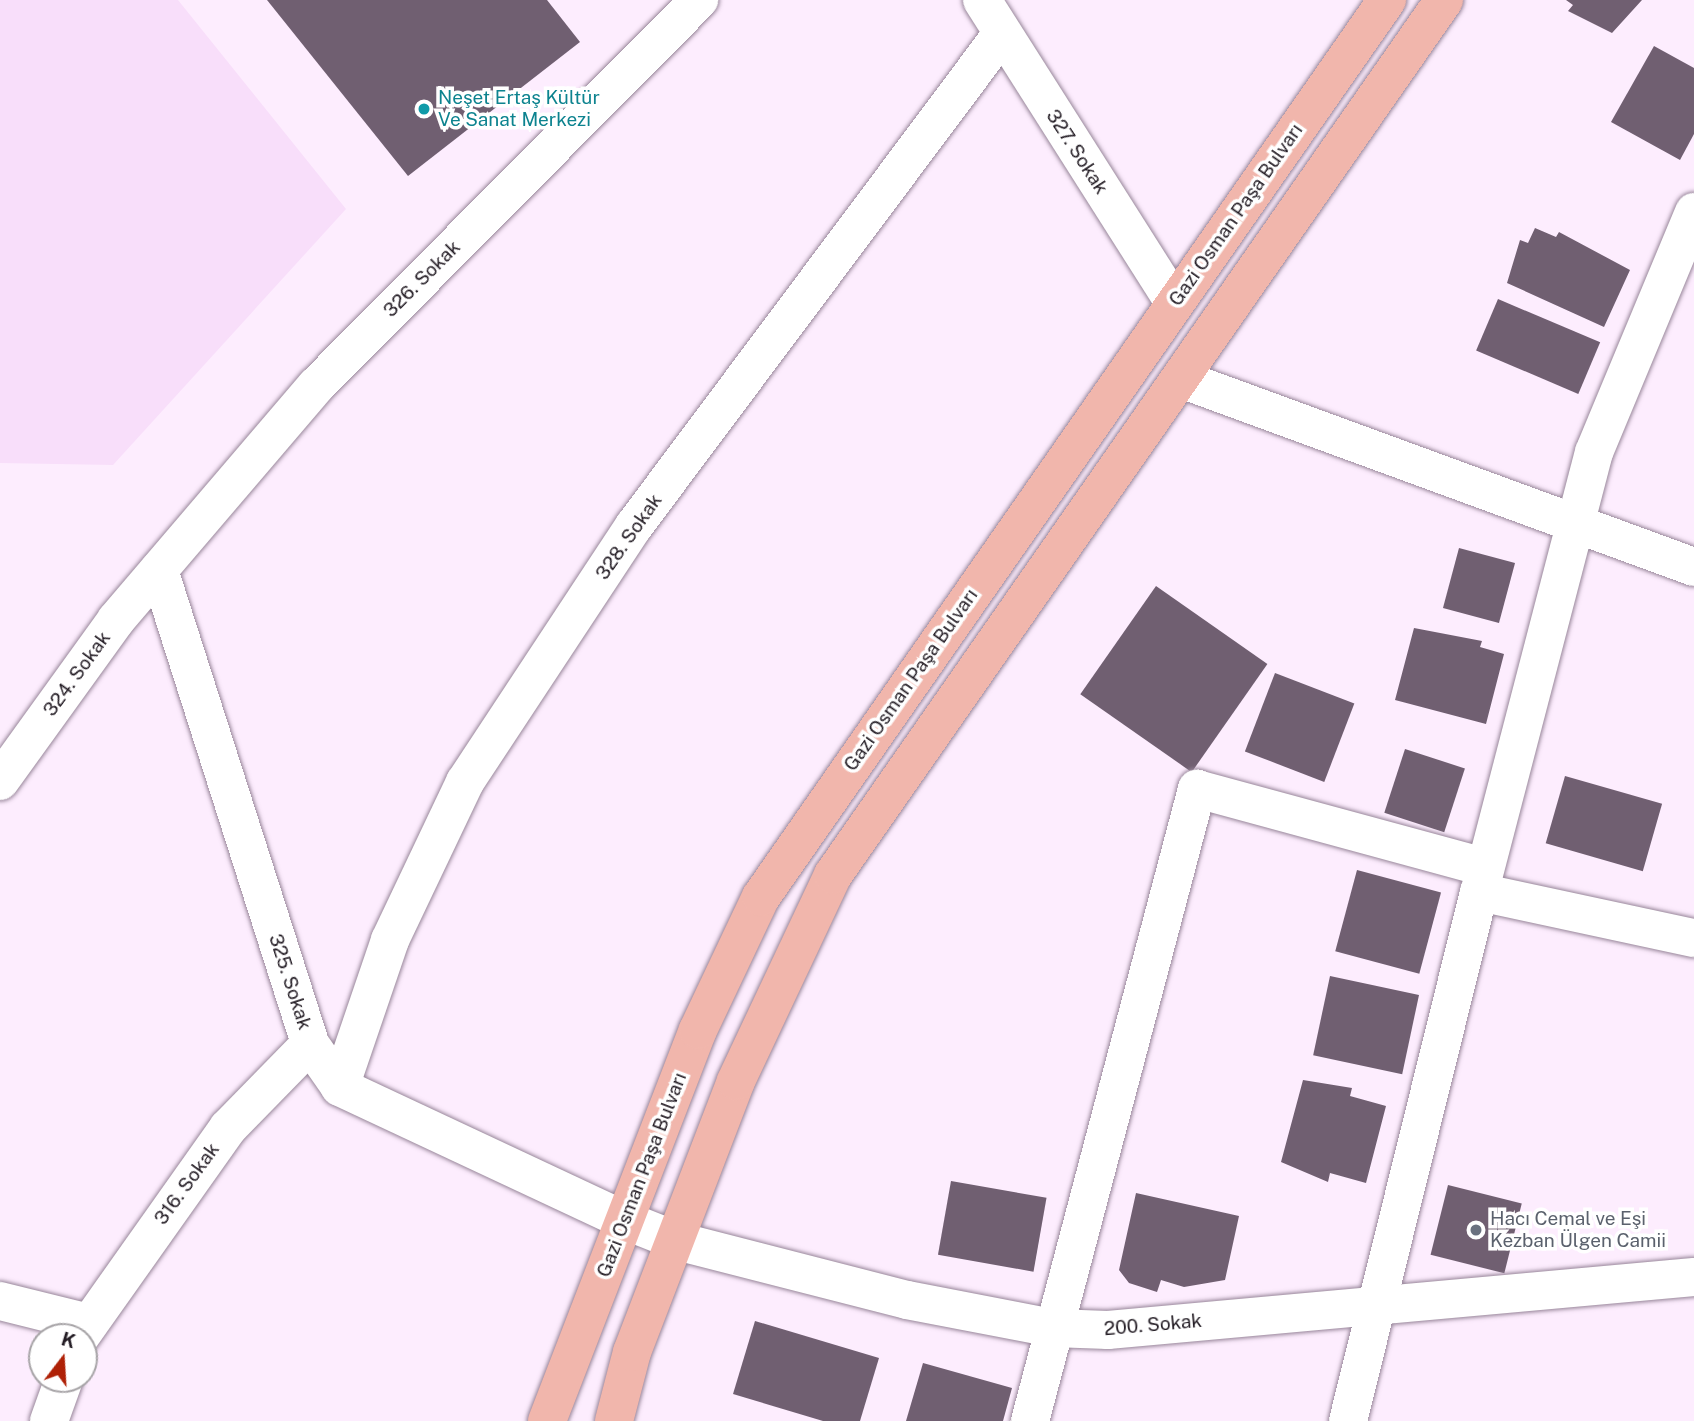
<!DOCTYPE html>
<meta charset="utf-8">
<style>
body{margin:0}
#map{position:relative;width:1694px;height:1421px;overflow:hidden;background:#fdedfe;font-family:"Public Sans",sans-serif}
div>[style]{position:absolute}
.built>*{inset:0;background:#f8defa}
.building>*{inset:0;background:#705f71;transform-origin:0 0}
.roads{filter:drop-shadow(0 0 2px #98869a) drop-shadow(0 0 2px #98869a)}
.minor>*{height:38px;margin:-19px;padding:0 19px;transform-origin:19px;border-radius:19px;background:#fff}
.major>*{height:38px;margin:-19px;padding:0 19px;transform-origin:19px;border-radius:19px;background:#f1b6ac}
.dots>*{width:19px;height:19px;translate:-50% -50%;box-sizing:border-box;border:4px solid #fff;border-radius:50%}
span{translate:-50% -50%;white-space:nowrap;text-align:center;line-height:1.15;-webkit-text-stroke:7px #fff;paint-order:stroke}
.culture-label{font-size:19px;color:#0d838f}
.left{translate:0 -50%;text-align:left}
.street-label{font-size:19px;color:#231c24}
.worship-label{font-size:19px;color:#5b616d}
.north{position:absolute;left:28px;top:1323px;width:70px;height:70px;box-sizing:border-box;background:#fff;border:2px solid #a7a4a7;border-radius:50%;rotate:17deg;font-size:19px;font-weight:700;line-height:28px;text-align:center;color:#231c24}
.north::after{content:'';display:block;margin:auto;width:24px;height:32px;background:#af2107;clip-path:polygon(50% 0,100% 100%,50% 72%,0 100%)}
</style>
<div id="map">
<div class="built">
<div style="clip-path:polygon(0 0,178px 0,346px 209px,113px 465px,0 463px)"></div>
</div>
<div class="building">
<div style="clip-path:polygon(267px 0,547px 0,580px 42px,408px 176px)"></div>
<div style="clip-path:polygon(1566px 0,1642px 0,1612px 33px,1568px 11px,1573px 5px)"></div>
<div style="clip-path:polygon(1654px 46px,1694px 68px,1694px 134px,1680px 160px,1611px 122px)"></div>
<div style="clip-path:polygon(1535px 228px,1556px 237px,1559px 232px,1630px 270px,1604px 327px,1507px 283px,1520px 240px,1528px 243px)"></div>
<div style="left:1498px;top:299px;width:111px;height:56px;rotate:23deg"></div>
<div style="left:1459px;top:548px;width:58px;height:62px;rotate:15deg"></div>
<div style="left:1156px;top:586px;width:136px;height:132px;rotate:35deg"></div>
<div style="clip-path:polygon(1414px 628px,1482px 641px,1480px 647px,1504px 654px,1486px 724px,1395px 700px)"></div>
<div style="left:1275px;top:673px;width:85px;height:84px;rotate:21deg"></div>
<div style="left:1405px;top:749px;width:63px;height:67px;rotate:18deg"></div>
<div style="left:1565px;top:776px;width:101px;height:70px;rotate:16deg"></div>
<div style="left:1357px;top:870px;width:87px;height:84px;rotate:15deg"></div>
<div style="left:1330px;top:976px;width:91px;height:81px;rotate:12deg"></div>
<div style="clip-path:polygon(1303px 1080px,1352px 1088px,1350px 1096px,1386px 1106px,1366px 1183px,1330px 1173px,1328px 1182px,1281px 1162px)"></div>
<div style="left:951px;top:1181px;width:97px;height:75px;rotate:10deg"></div>
<div style="left:1448px;top:1185px;width:76px;height:72px;rotate:14deg"></div>
<div style="clip-path:polygon(1136px 1193px,1239px 1216px,1225px 1280px,1184px 1287px,1161px 1280px,1157px 1292px,1129px 1283px,1119px 1270px)"></div>
<div style="clip-path:polygon(755px 1321px,879px 1358px,860px 1421px,823px 1421px,733px 1394px)"></div>
<div style="clip-path:polygon(923px 1363px,1012px 1388px,1003px 1421px,906px 1421px)"></div>
</div>
<div class="roads">
<div class="minor">
<div style="left:982px;top:0;width:359px;rotate:57.6deg"></div>
<div style="left:1694px;top:212px;width:260px;rotate:112.6deg"></div>
<div style="left:1594px;top:452px;width:455px;rotate:104.6deg"></div>
<div style="left:1479px;top:892px;width:220px;rotate:12.1deg"></div>
<div style="left:1181px;top:379px;width:546px;rotate:20.13deg"></div>
<div style="left:159px;top:570px;width:497px;rotate:72.3deg"></div>
<div style="left:310px;top:1044px;width:52px;rotate:55.1deg"></div>
<div style="left:340px;top:1087px;width:314px;rotate:25.1deg"></div>
<div style="left:624px;top:1220px;width:57px;rotate:21.6deg"></div>
<div style="left:677px;top:1241px;width:237px;rotate:14.4deg"></div>
<div style="left:907px;top:1300px;width:149px;rotate:10.9deg"></div>
<div style="left:1053px;top:1328px;width:55px;rotate:2.1deg"></div>
<div style="left:1108px;top:1330px;width:588px;rotate:-5.17deg"></div>
<div style="left:0;top:781px;width:198px;rotate:-54.2deg"></div>
<div style="left:116px;top:620px;width:308px;rotate:-49.5deg"></div>
<div style="left:316px;top:386px;width:544px;rotate:-45.22deg"></div>
<div style="left:340px;top:1087px;width:155px;rotate:-71.2deg"></div>
<div style="left:390px;top:940px;width:175px;rotate:-64.6deg"></div>
<div style="left:465px;top:782px;width:307px;rotate:-56.6deg"></div>
<div style="left:634px;top:526px;width:613px;rotate:-53.22deg"></div>
<div style="left:0;top:1301px;width:88px;rotate:13.9deg"></div>
<div style="left:80px;top:1337px;width:256px;rotate:-54.7deg"></div>
<div style="left:228px;top:1128px;width:117px;rotate:-45.7deg"></div>
<div style="left:49px;top:1421px;width:45px;rotate:-70.3deg"></div>
<div style="left:1030px;top:1421px;width:654px;rotate:-75.2deg"></div>
<div style="left:1197px;top:789px;width:298px;rotate:15.2deg"></div>
<div style="left:1348px;top:1421px;width:545px;rotate:-76.09deg"></div>
</div>
<div class="major">
<div style="left:547px;top:1421px;width:419px;rotate:-68.9deg"></div>
<div style="left:698px;top:1030px;width:147px;rotate:-64.7deg"></div>
<div style="left:761px;top:897px;width:1094px;rotate:-55.09deg"></div>
<div style="left:614px;top:1421px;width:71px;rotate:-75.4deg"></div>
<div style="left:632px;top:1352px;width:290px;rotate:-69deg"></div>
<div style="left:736px;top:1081px;width:228px;rotate:-64.8deg"></div>
<div style="left:833px;top:875px;width:1067px;rotate:-55.07deg"></div>
</div>
</div>
<div class="dots">
<div style="left:424px;top:109px;background:#0f9aa8"></div>
<div style="left:1476px;top:1230px;background:#6b7280"></div>
</div>
<div class="culture-label">
<span class="left" style="left:438px;top:109px">Neşet Ertaş Kültür<br>Ve Sanat Merkezi</span>
</div>
<div class="street-label">
<span style="left:1077px;top:152px;rotate:57deg">327. Sokak</span>
<span style="left:1236px;top:215px;rotate:-55deg">Gazi Osman Paşa Bulvarı</span>
<span style="left:422px;top:279px;rotate:-45deg">326. Sokak</span>
<span style="left:629px;top:537px;rotate:-55deg">328. Sokak</span>
<span style="left:77px;top:674px;rotate:-54deg">324. Sokak</span>
<span style="left:911px;top:680px;rotate:-55deg">Gazi Osman Paşa Bulvarı</span>
<span style="left:290px;top:982px;rotate:72deg">325. Sokak</span>
<span style="left:642px;top:1175px;rotate:-69deg">Gazi Osman Paşa Bulvarı</span>
<span style="left:187px;top:1184px;rotate:-54deg">316. Sokak</span>
<span style="left:1153px;top:1325px;rotate:-5deg">200. Sokak</span>
</div>
<div class="worship-label">
<span class="left" style="left:1490px;top:1230px">Hacı Cemal ve Eşi<br>Kezban Ülgen Camii</span>
</div>
<div class="north">K</div>
</div>
